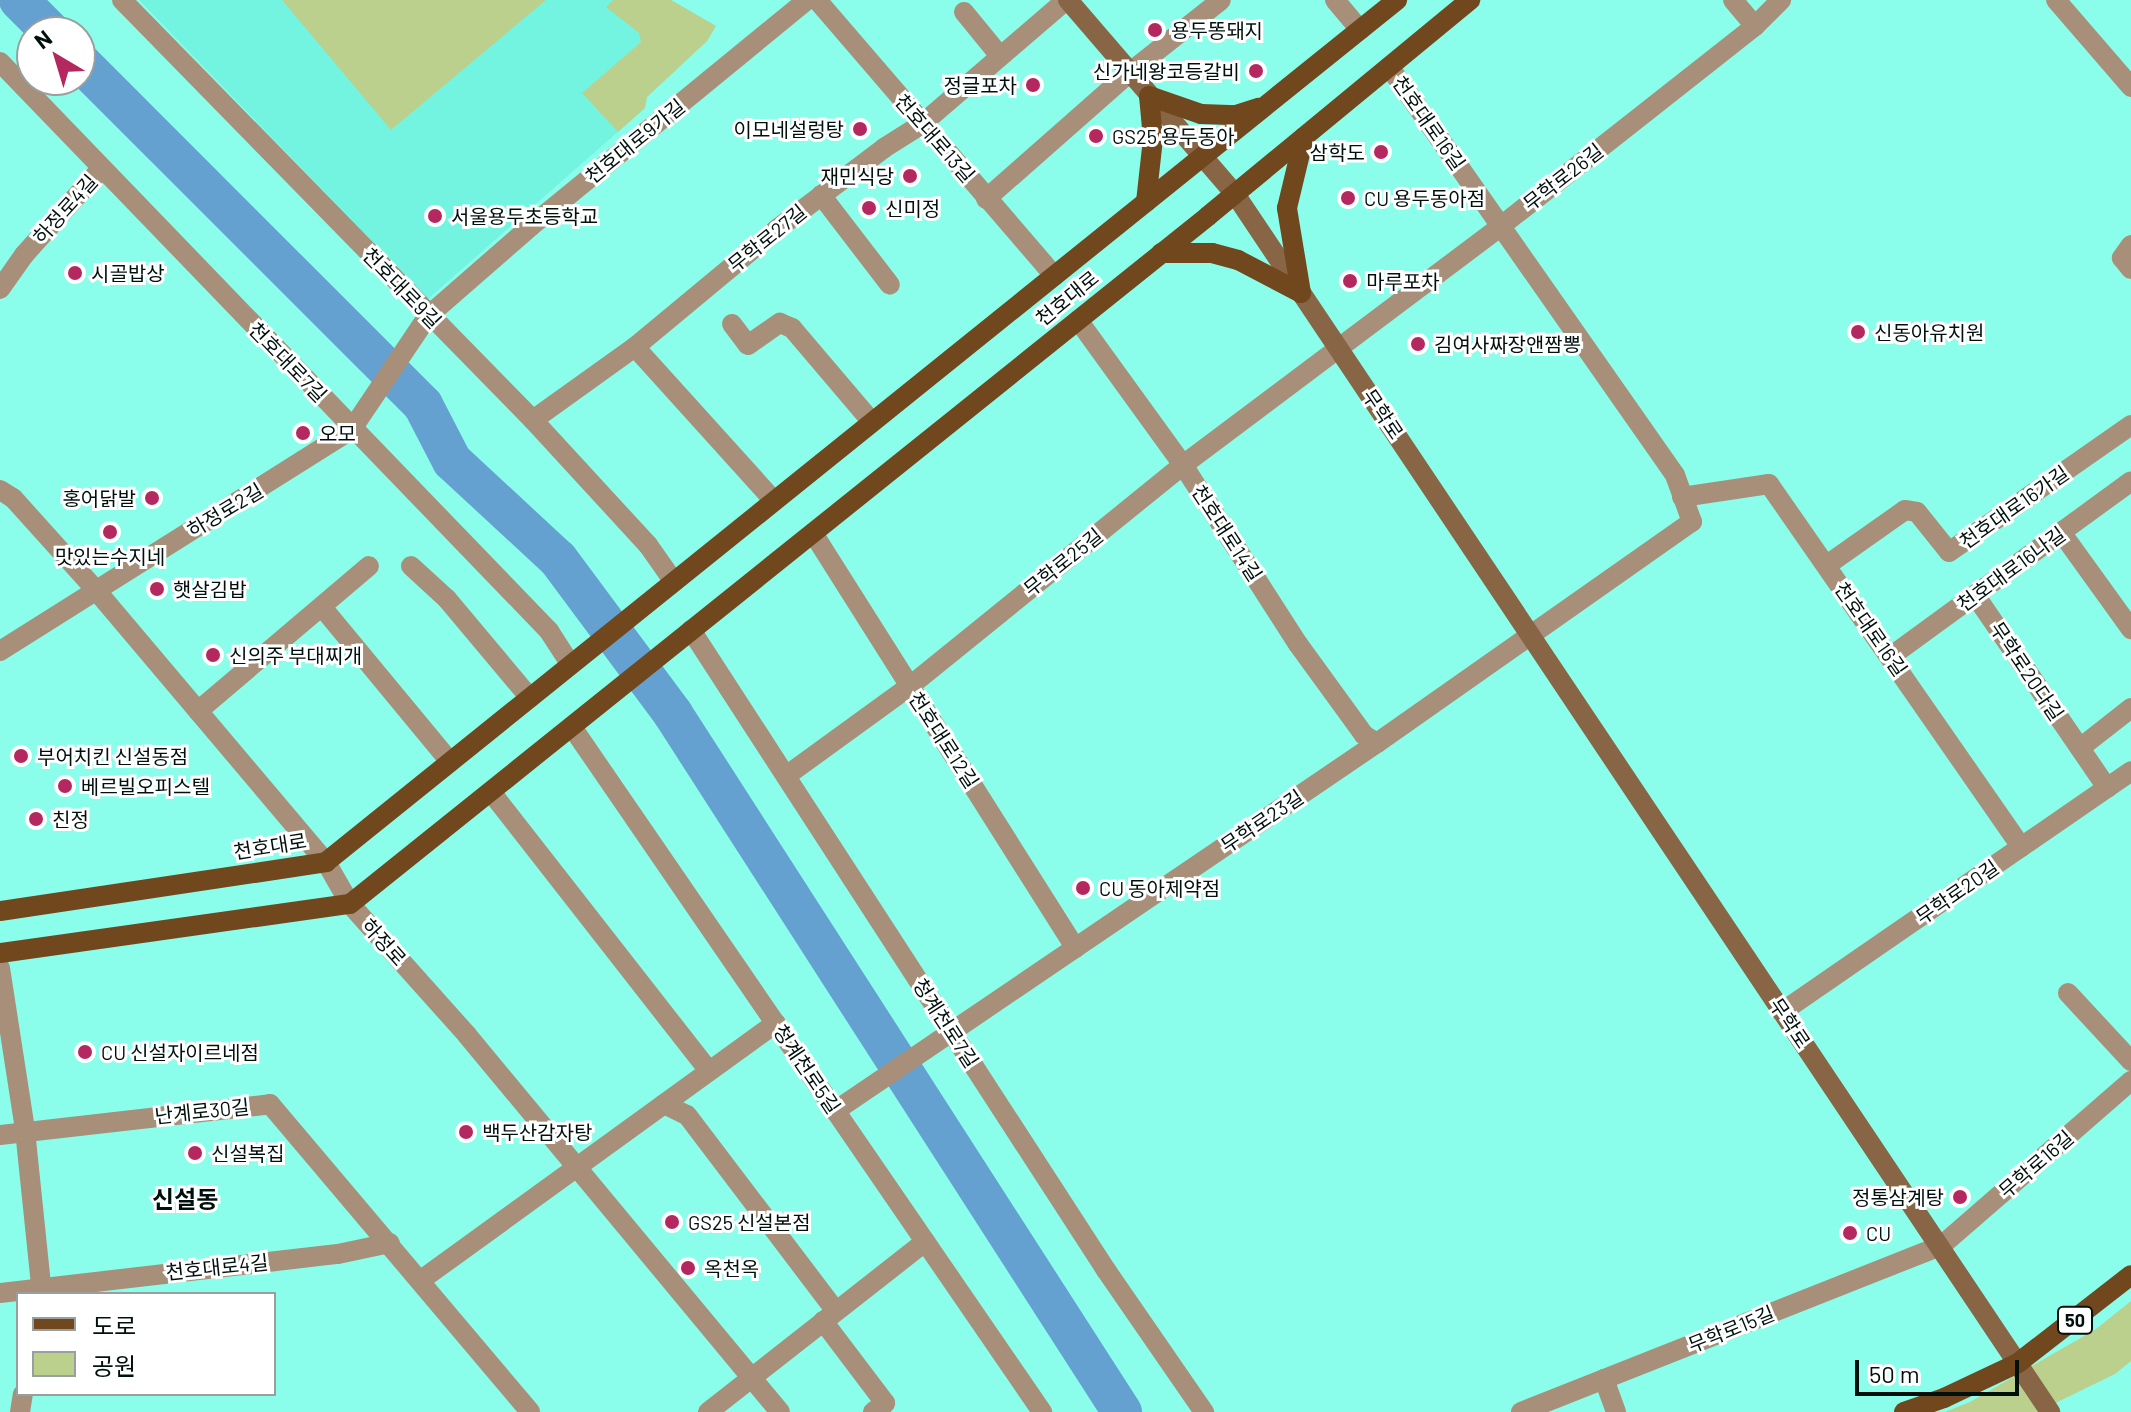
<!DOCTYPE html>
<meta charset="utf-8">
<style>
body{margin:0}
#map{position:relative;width:2131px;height:1412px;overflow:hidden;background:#8bfdeb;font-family:Barlow,"Noto Sans KR",sans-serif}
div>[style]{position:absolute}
.built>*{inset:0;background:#73f4e1}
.green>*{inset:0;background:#bbd08d}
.pier>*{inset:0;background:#8bfdeb}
.river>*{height:40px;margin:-20px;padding:0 20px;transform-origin:20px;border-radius:20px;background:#64a1d0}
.street>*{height:20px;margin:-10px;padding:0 10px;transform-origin:10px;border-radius:10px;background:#a78f79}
.secondary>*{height:20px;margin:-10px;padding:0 10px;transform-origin:10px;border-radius:10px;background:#886545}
.primary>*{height:20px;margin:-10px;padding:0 10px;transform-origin:10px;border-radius:10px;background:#71471d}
.dots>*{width:22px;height:22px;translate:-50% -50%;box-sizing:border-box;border:4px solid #fff;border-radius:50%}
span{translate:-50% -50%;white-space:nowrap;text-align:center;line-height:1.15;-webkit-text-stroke:6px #fff;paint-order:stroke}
.shield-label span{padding:2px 6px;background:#fff;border:2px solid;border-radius:6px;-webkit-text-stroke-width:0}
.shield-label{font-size:18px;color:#00100d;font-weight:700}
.poi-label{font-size:20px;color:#00100d}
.left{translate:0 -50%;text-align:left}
.right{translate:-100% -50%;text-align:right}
.street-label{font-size:20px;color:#00100d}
.quarter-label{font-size:24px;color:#00100d;font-weight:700}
.legend{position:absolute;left:16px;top:1292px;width:260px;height:104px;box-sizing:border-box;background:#fff;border:2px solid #999f9e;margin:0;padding:10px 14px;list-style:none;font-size:24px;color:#00100d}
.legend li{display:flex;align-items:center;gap:16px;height:40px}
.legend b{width:40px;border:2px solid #999f9e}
.north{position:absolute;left:16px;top:16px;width:80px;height:80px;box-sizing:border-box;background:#fff;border:2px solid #999f9e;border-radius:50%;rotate:322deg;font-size:22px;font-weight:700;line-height:32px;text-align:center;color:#00100d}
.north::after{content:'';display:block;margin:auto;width:28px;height:36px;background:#b4275f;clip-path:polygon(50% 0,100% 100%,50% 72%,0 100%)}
.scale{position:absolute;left:1855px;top:1360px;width:164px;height:36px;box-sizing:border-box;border:4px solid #00100d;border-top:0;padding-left:10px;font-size:24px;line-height:28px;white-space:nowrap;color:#00100d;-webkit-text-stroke:6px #fff;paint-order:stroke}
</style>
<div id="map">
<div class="built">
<div style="clip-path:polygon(139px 0,671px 0,716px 26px,707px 41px,647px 97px,645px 108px,428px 299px)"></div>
</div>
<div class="green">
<div style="clip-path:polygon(282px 0,546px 0,391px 130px)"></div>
<div style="clip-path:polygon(613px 0,671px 0,716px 26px,707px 41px,647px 97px,645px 108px,618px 132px,582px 93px,641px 42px,639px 33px,606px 7px)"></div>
<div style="clip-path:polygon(2131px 1301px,2131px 1361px,2115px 1374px,2037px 1412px,1945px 1412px,1970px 1402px,2096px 1329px)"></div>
</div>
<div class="pier">
<div style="clip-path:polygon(2105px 1385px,2121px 1412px,2051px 1412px,2053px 1408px)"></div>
</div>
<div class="river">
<div style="left:19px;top:0;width:45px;rotate:45deg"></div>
<div style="left:80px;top:62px;width:485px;rotate:45deg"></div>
<div style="left:423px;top:405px;width:63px;rotate:62.6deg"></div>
<div style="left:452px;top:461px;width:144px;rotate:42.8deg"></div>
<div style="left:558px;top:559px;width:193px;rotate:53.4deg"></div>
<div style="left:673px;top:714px;width:830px;rotate:57.25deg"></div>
</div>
<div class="street">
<div style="left:122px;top:0;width:588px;rotate:45.62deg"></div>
<div style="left:533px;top:420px;width:170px;rotate:47.4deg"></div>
<div style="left:648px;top:545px;width:45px;rotate:54.9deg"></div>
<div style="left:817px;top:0;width:364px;rotate:49.3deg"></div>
<div style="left:1335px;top:0;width:39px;rotate:50deg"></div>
<div style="left:1733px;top:0;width:34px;rotate:50deg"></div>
<div style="left:2056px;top:0;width:115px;rotate:49.2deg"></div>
<div style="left:964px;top:12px;width:57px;rotate:50.7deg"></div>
<div style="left:0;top:62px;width:791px;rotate:46.02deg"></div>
<div style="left:549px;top:631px;width:40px;rotate:57.1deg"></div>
<div style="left:821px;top:195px;width:113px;rotate:52.5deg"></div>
<div style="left:986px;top:199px;width:191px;rotate:-41.4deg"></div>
<div style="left:1129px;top:73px;width:117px;rotate:-38.4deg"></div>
<div style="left:2131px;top:245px;width:16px;rotate:125deg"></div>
<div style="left:2122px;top:258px;width:14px;rotate:51deg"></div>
<div style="left:0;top:289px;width:42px;rotate:-54.8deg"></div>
<div style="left:24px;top:255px;width:115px;rotate:-48.2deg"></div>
<div style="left:1078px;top:320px;width:179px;rotate:54.1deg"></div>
<div style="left:1183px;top:465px;width:213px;rotate:57.3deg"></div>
<div style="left:1298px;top:644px;width:112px;rotate:54deg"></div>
<div style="left:1364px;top:735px;width:15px;rotate:32deg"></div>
<div style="left:732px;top:324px;width:26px;rotate:53deg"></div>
<div style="left:748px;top:345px;width:39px;rotate:-35deg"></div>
<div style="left:780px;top:323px;width:13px;rotate:23deg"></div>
<div style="left:792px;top:328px;width:123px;rotate:49.6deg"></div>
<div style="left:635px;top:347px;width:207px;rotate:47.9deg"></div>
<div style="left:533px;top:420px;width:125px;rotate:-35.6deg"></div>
<div style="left:635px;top:347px;width:185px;rotate:-39.7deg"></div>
<div style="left:777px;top:229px;width:134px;rotate:-37.1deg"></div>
<div style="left:884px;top:148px;width:45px;rotate:-32.3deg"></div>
<div style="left:922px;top:124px;width:190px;rotate:-40.7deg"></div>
<div style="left:0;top:490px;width:15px;rotate:32deg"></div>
<div style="left:13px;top:498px;width:122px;rotate:48deg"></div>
<div style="left:95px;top:589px;width:358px;rotate:49.8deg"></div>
<div style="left:326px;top:862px;width:48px;rotate:60.3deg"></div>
<div style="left:350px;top:904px;width:176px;rotate:48.2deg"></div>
<div style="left:467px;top:1035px;width:490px;rotate:50.3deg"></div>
<div style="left:1682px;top:497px;width:88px;rotate:-8.5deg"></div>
<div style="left:1769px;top:484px;width:442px;rotate:55.2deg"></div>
<div style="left:2061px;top:532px;width:120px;rotate:54.2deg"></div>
<div style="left:813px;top:533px;width:491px;rotate:57.7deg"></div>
<div style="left:1827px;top:565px;width:95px;rotate:-35.2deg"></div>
<div style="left:1905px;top:510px;width:12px;rotate:9deg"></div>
<div style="left:1917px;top:512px;width:51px;rotate:51.3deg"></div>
<div style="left:1949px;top:552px;width:222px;rotate:-34.9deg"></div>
<div style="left:411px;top:566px;width:49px;rotate:42.5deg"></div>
<div style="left:447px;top:599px;width:129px;rotate:50deg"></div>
<div style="left:1975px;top:595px;width:234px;rotate:55.6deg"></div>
<div style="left:322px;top:607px;width:201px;rotate:50.4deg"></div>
<div style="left:691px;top:630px;width:763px;rotate:57.04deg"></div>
<div style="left:1106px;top:1270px;width:173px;rotate:55.4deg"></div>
<div style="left:0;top:651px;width:416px;rotate:-32.2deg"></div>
<div style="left:352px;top:429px;width:136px;rotate:-56.1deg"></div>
<div style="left:428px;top:316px;width:137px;rotate:-41.1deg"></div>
<div style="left:531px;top:226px;width:357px;rotate:-39.3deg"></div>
<div style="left:1890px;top:657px;width:298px;rotate:-36.1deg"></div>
<div style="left:198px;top:711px;width:224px;rotate:-40.3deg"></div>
<div style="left:572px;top:727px;width:831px;rotate:55.54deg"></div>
<div style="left:2080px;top:748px;width:65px;rotate:-38.1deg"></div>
<div style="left:786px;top:776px;width:153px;rotate:-36deg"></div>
<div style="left:910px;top:686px;width:351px;rotate:-39deg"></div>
<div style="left:1183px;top:465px;width:398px;rotate:-36.9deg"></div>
<div style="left:1501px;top:226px;width:323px;rotate:-38.2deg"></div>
<div style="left:1755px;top:26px;width:37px;rotate:-45deg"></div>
<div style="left:491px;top:792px;width:354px;rotate:52deg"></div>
<div style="left:0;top:968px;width:164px;rotate:81.2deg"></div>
<div style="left:25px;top:1130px;width:165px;rotate:84.1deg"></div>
<div style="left:2068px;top:993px;width:93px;rotate:47.2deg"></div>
<div style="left:1782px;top:1012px;width:424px;rotate:-34.6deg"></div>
<div style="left:664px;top:1104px;width:25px;rotate:26deg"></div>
<div style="left:687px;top:1115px;width:246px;rotate:52.8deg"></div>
<div style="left:835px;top:1111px;width:655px;rotate:-34.18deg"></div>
<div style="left:1377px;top:743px;width:385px;rotate:-35.1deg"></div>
<div style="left:1692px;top:522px;width:50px;rotate:-109.9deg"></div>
<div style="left:1675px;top:475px;width:498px;rotate:-125deg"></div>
<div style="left:0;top:1135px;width:272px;rotate:-6.5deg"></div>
<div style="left:270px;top:1104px;width:403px;rotate:49.8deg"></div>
<div style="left:421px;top:1280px;width:438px;rotate:-35.9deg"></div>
<div style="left:0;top:1293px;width:340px;rotate:-6.6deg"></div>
<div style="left:338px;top:1254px;width:53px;rotate:-11.9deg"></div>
<div style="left:823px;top:1321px;width:103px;rotate:52.9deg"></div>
<div style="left:885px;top:1403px;width:15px;rotate:143deg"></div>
<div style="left:1604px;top:1379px;width:35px;rotate:70deg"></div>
<div style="left:20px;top:1412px;width:18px;rotate:-81deg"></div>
<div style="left:708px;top:1412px;width:276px;rotate:-38.1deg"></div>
<div style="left:1521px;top:1412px;width:452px;rotate:-21.6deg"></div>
<div style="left:1941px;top:1246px;width:252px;rotate:-41deg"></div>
</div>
<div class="secondary">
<div style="left:1068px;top:0;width:256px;rotate:49.3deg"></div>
<div style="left:1235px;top:194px;width:1466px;rotate:56.21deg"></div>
</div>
<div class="primary">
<div style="left:1146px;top:202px;width:63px;rotate:-83.7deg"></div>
<div style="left:1153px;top:139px;width:43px;rotate:-95.3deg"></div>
<div style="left:1149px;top:96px;width:55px;rotate:19.1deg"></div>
<div style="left:1201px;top:114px;width:35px;rotate:2deg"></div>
<div style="left:1236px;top:115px;width:23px;rotate:-18deg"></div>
<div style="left:1161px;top:253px;width:51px"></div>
<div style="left:1212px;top:253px;width:27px;rotate:15deg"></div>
<div style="left:1238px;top:260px;width:71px;rotate:27.6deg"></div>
<div style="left:1301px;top:293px;width:86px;rotate:-99.4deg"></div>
<div style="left:1287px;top:208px;width:73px;rotate:-76.5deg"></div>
<div style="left:0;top:911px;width:330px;rotate:-8.5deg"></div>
<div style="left:326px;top:862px;width:1375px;rotate:-38.83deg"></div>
<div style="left:0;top:953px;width:353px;rotate:-8deg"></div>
<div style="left:350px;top:904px;width:1100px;rotate:-38.72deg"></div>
<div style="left:1208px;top:216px;width:340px;rotate:-39.5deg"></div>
<div style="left:1904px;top:1412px;width:42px;rotate:-19.3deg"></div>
<div style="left:1944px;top:1398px;width:82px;rotate:-25.3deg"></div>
<div style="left:2018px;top:1363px;width:143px;rotate:-37.9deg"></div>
</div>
<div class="dots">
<div style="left:1155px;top:30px;background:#b4275f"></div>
<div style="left:1256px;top:71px;background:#b4275f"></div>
<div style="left:1033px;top:85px;background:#b4275f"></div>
<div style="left:860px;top:129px;background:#b4275f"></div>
<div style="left:1096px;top:136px;background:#b4275f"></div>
<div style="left:1381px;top:152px;background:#b4275f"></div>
<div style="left:910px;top:176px;background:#b4275f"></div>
<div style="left:1348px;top:198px;background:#b4275f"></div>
<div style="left:869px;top:208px;background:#b4275f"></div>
<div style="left:435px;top:216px;background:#b4275f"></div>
<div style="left:75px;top:273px;background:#b4275f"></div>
<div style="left:1350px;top:281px;background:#b4275f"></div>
<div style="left:1858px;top:332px;background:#b4275f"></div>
<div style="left:1418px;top:344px;background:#b4275f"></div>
<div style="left:303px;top:433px;background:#b4275f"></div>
<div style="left:152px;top:498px;background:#b4275f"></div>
<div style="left:110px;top:532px;background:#b4275f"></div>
<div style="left:157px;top:589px;background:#b4275f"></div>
<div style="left:213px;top:655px;background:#b4275f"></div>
<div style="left:21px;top:756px;background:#b4275f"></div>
<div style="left:65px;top:786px;background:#b4275f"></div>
<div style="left:36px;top:819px;background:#b4275f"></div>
<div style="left:1083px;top:888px;background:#b4275f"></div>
<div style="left:85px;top:1052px;background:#b4275f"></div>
<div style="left:466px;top:1132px;background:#b4275f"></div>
<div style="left:195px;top:1153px;background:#b4275f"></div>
<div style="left:1960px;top:1197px;background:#b4275f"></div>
<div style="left:672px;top:1222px;background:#b4275f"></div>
<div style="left:1850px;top:1233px;background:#b4275f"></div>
<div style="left:688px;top:1268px;background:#b4275f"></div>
</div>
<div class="shield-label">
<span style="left:2075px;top:1320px">50</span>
</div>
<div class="poi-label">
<span class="left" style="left:1171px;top:30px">용두똥돼지</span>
<span class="right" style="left:1240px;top:71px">신가네왕코등갈비</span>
<span class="right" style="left:1017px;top:85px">정글포차</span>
<span class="right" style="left:844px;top:129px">이모네설렁탕</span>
<span class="left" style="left:1112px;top:136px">GS25 용두동아</span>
<span class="right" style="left:1365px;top:152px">삼학도</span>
<span class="right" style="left:894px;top:176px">재민식당</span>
<span class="left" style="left:1364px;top:198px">CU 용두동아점</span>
<span class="left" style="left:885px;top:208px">신미정</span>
<span class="left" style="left:451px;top:216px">서울용두초등학교</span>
<span class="left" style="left:91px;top:273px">시골밥상</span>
<span class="left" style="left:1366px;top:281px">마루포차</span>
<span class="left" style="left:1874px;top:332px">신동아유치원</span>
<span class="left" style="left:1434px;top:344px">김여사짜장앤짬뽕</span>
<span class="left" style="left:319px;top:433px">오모</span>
<span class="right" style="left:136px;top:498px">홍어닭발</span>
<span style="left:110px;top:556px">맛있는수지네</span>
<span class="left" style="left:173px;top:589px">햇살김밥</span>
<span class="left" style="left:229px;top:655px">신의주 부대찌개</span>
<span class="left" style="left:37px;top:756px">부어치킨 신설동점</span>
<span class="left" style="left:81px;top:786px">베르빌오피스텔</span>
<span class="left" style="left:52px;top:819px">친정</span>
<span class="left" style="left:1099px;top:888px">CU 동아제약점</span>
<span class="left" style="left:101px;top:1052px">CU 신설자이르네점</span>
<span class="left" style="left:482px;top:1132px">백두산감자탕</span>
<span class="left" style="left:211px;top:1153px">신설복집</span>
<span class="right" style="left:1944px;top:1197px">정통삼계탕</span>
<span class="left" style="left:688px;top:1222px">GS25 신설본점</span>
<span class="left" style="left:1866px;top:1233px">CU</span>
<span class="left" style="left:704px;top:1268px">옥천옥</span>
</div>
<div class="street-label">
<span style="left:1429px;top:123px;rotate:55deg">천호대로16길</span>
<span style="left:935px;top:138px;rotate:49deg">천호대로13길</span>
<span style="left:635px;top:141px;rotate:-39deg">천호대로9가길</span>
<span style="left:1563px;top:177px;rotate:-38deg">무학로26길</span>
<span style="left:65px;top:209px;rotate:-48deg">하정로4길</span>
<span style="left:767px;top:238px;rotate:-39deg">무학로27길</span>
<span style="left:402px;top:288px;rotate:46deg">천호대로9길</span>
<span style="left:1067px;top:298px;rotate:-39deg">천호대로</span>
<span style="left:288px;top:362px;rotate:46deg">천호대로7길</span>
<span style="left:1383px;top:414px;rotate:56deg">무학로</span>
<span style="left:2014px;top:507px;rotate:-35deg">천호대로16가길</span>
<span style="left:225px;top:510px;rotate:-31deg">하정로2길</span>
<span style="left:1227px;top:533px;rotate:57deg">천호대로14길</span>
<span style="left:1063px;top:562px;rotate:-39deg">무학로25길</span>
<span style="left:2011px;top:569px;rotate:-36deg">천호대로16나길</span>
<span style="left:1871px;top:629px;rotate:55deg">천호대로16길</span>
<span style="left:2027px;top:671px;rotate:56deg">무학로20다길</span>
<span style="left:944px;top:740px;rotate:57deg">천호대로12길</span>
<span style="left:1262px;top:821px;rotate:-34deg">무학로23길</span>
<span style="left:270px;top:846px;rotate:-9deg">천호대로</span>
<span style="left:1957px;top:892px;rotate:-35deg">무학로20길</span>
<span style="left:384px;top:942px;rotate:48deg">하정로</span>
<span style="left:946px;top:1023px;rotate:57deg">청계천로7길</span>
<span style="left:1790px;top:1023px;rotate:56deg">무학로</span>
<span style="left:807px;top:1069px;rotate:56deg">청계천로5길</span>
<span style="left:202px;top:1111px;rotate:-6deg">난계로30길</span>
<span style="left:2036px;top:1164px;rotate:-41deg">무학로16길</span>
<span style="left:217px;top:1267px;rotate:-6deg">천호대로4길</span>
<span style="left:1731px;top:1329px;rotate:-22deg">무학로15길</span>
</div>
<div class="quarter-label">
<span style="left:185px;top:1199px">신설동</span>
</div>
<ul class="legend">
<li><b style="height:10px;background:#71471d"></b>도로</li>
<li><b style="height:22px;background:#bbd08d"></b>공원</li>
</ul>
<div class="north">N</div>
<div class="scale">50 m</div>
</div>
